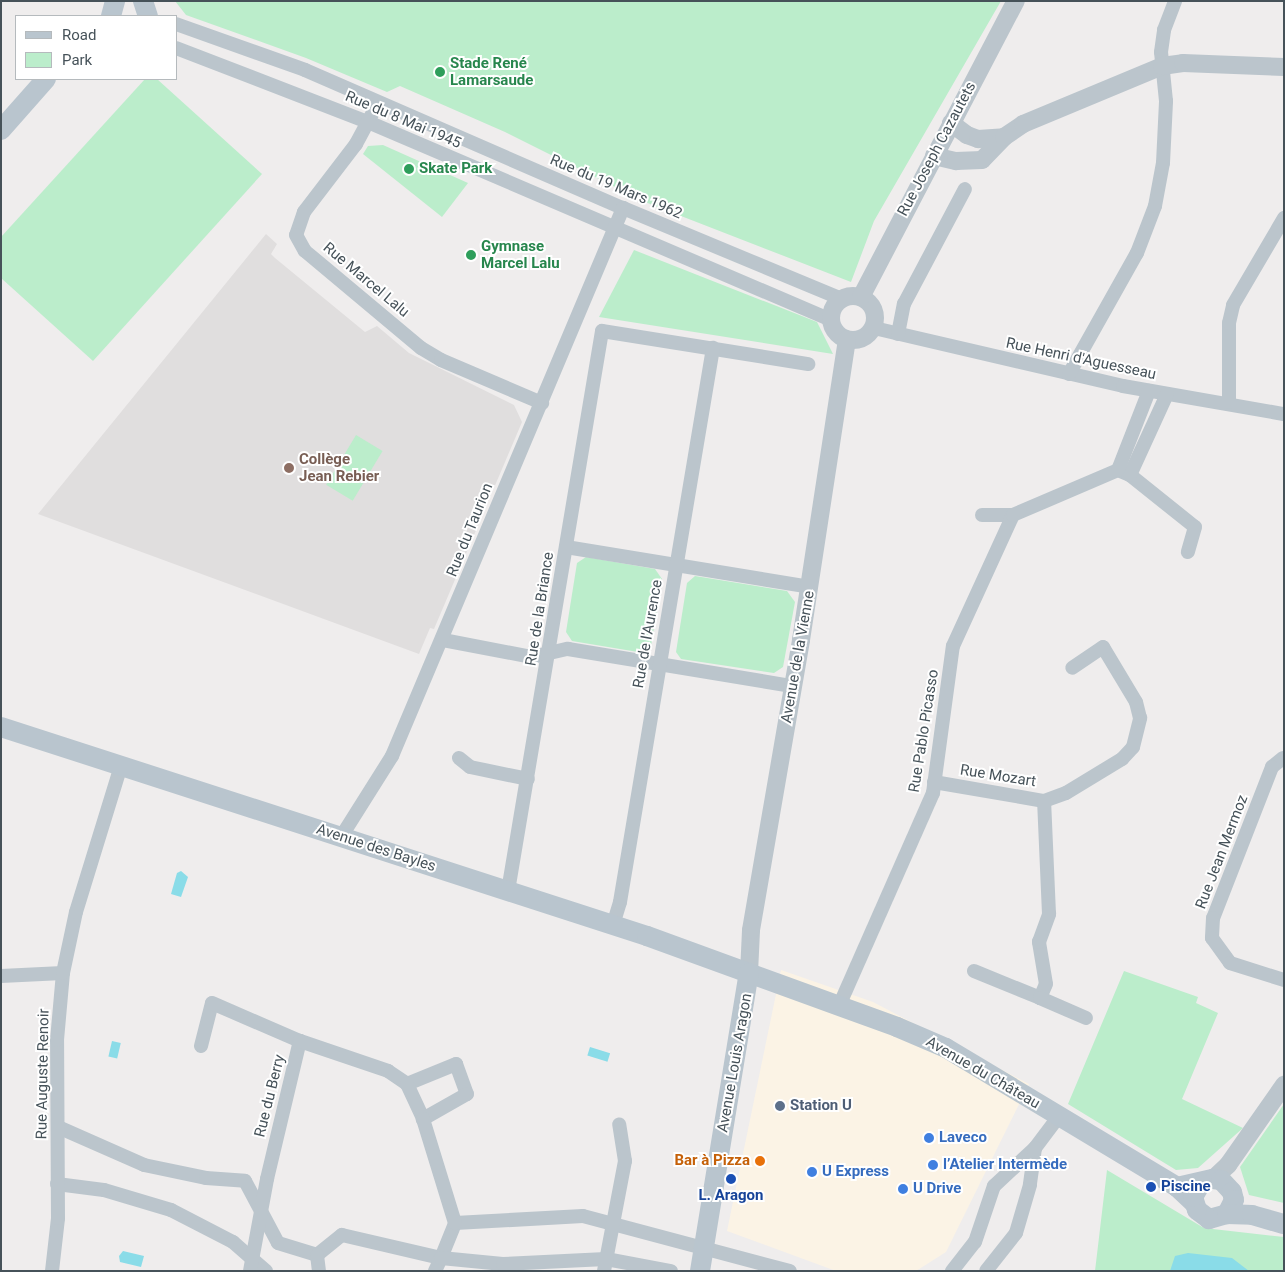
<!DOCTYPE html>
<meta charset="utf-8">
<style>
body{margin:0}
#map{position:relative;width:1285px;height:1272px;overflow:hidden;background:#efeded;font-family:Roboto,sans-serif}
div>[style]{position:absolute}
.commercial>*{inset:0;background:#fbf3e5}
.education>*{inset:0;background:#e0dede}
.green>*{inset:0;background:#bbedcb;transform-origin:0 0}
.water>*{inset:0;background:#8adce8;transform-origin:0 0}
.minor>*{height:14px;margin:-7px;padding:0 7px;transform-origin:7px;border-radius:7px;background:#bbc5cc}
.tertiary>*{height:18px;margin:-9px;padding:0 9px;transform-origin:9px;border-radius:9px;background:#bbc5cc}
.tertiary>.ring{margin:-9px;padding:0;box-sizing:content-box;background:none;border:18px solid #bbc5cc;border-radius:50%}
.secondary>*{height:20px;margin:-10px;padding:0 10px;transform-origin:10px;border-radius:10px;background:#b9c5ce}
.dots>*{width:14px;height:14px;translate:-50% -50%;box-sizing:border-box;border:2px solid #fff;border-radius:50%}
span{translate:-50% -50%;white-space:nowrap;text-align:center;line-height:1.15;-webkit-text-stroke:4px #fff;paint-order:stroke}
.leisure-label{font-size:15px;color:#27864d;font-weight:700}
.left{translate:0 -50%;text-align:left}
.street-label{font-size:15px;color:#465259}
.education-label{font-size:15px;color:#785e54;font-weight:700}
.service-label{font-size:15px;color:#4e5e75;font-weight:700}
.shop-label{font-size:15px;color:#366cbe;font-weight:700}
.food-label{font-size:15px;color:#c56008;font-weight:700}
.right{translate:-100% -50%;text-align:right}
.transit-label{font-size:15px;color:#164399;font-weight:700}
.frame{position:absolute;inset:0;border:2px solid #465259;pointer-events:none}
.legend{position:absolute;left:15px;top:15px;width:162px;height:65px;box-sizing:border-box;background:#fff;border:1px solid #b5babd;margin:0;padding:6px 9px;list-style:none;font-size:15px;color:#465259}
.legend li{display:flex;align-items:center;gap:10px;height:25px}
.legend b{width:25px;border:1px solid #b5babd}
</style>
<div id="map">
<div class="commercial">
<div style="clip-path:polygon(781px 970px,873px 1002px,1029px 1084px,946px 1252px,916px 1271px,836px 1271px,727px 1231px)"></div>
</div>
<div class="education">
<div style="clip-path:polygon(266px 234px,277px 244px,271px 254px,275px 258px,365px 332px,377px 326px,409px 353px,514px 405px,522px 422px,434px 629px,430px 628px,419px 654px,38px 514px)"></div>
</div>
<div class="green">
<div style="clip-path:polygon(175px 1px,1001px 1px,874px 221px,851px 282px,645px 202px,505px 132px,400px 86px,387px 92px,306px 58px,186px 15px)"></div>
<div style="clip-path:polygon(145px 79px,157px 79px,262px 174px,93px 361px,1px 278px,1px 237px)"></div>
<div style="clip-path:polygon(383px 145px,468px 183px,442px 217px,363px 154px,368px 146px)"></div>
<div style="clip-path:polygon(634px 250px,817px 322px,833px 354px,599px 317px)"></div>
<div style="left:356px;top:435px;width:31px;height:58px;rotate:31deg"></div>
<div style="clip-path:polygon(586px 557px,655px 569px,662px 579px,651px 646px,644px 653px,572px 641px,566px 632px,577px 563px)"></div>
<div style="clip-path:polygon(695px 576px,787px 591px,795px 602px,783px 667px,774px 673px,681px 659px,676px 652px,687px 583px)"></div>
<div style="clip-path:polygon(1124px 971px,1198px 997px,1196px 1003px,1218px 1013px,1182px 1099px,1243px 1128px,1198px 1168px,1176px 1170px,1068px 1104px)"></div>
<div style="clip-path:polygon(1284px 1104px,1284px 1203px,1249px 1195px,1240px 1167px)"></div>
<div style="clip-path:polygon(1107px 1170px,1204px 1228px,1284px 1237px,1284px 1271px,1095px 1271px)"></div>
</div>
<div class="water">
<div style="clip-path:polygon(181px 871px,188px 877px,181px 897px,171px 894px,177px 873px)"></div>
<div style="left:112px;top:1041px;width:9px;height:16px;rotate:13deg"></div>
<div style="left:590px;top:1047px;width:21px;height:9px;rotate:17deg"></div>
<div style="clip-path:polygon(123px 1251px,144px 1256px,141px 1267px,120px 1262px,119px 1256px)"></div>
<div style="clip-path:polygon(1188px 1253px,1232px 1258px,1249px 1271px,1170px 1271px,1175px 1256px)"></div>
</div>
<div class="minor">
<div style="left:176px;top:24px;width:137px;rotate:19.6deg"></div>
<div style="left:305px;top:70px;width:347px;rotate:23.5deg"></div>
<div style="left:623px;top:208px;width:237px;rotate:22.6deg"></div>
<div style="left:176px;top:48px;width:206px;rotate:21.1deg"></div>
<div style="left:368px;top:122px;width:504px;rotate:23.15deg"></div>
<div style="left:378px;top:103px;width:47px;rotate:118.2deg"></div>
<div style="left:356px;top:144px;width:86px;rotate:127.4deg"></div>
<div style="left:304px;top:212px;width:24px;rotate:109deg"></div>
<div style="left:296px;top:235px;width:18px;rotate:61deg"></div>
<div style="left:305px;top:251px;width:151px;rotate:39.9deg"></div>
<div style="left:421px;top:348px;width:23px;rotate:31deg"></div>
<div style="left:441px;top:360px;width:110px;rotate:23.1deg"></div>
<div style="left:874px;top:328px;width:256px;rotate:13.1deg"></div>
<div style="left:1123px;top:386px;width:163px;rotate:9.9deg"></div>
<div style="left:898px;top:334px;width:31px;rotate:-79deg"></div>
<div style="left:904px;top:304px;width:130px;rotate:-62.1deg"></div>
<div style="left:1069px;top:374px;width:139px;rotate:-60.7deg"></div>
<div style="left:1137px;top:253px;width:50px;rotate:-69deg"></div>
<div style="left:1155px;top:206px;width:44px;rotate:-79.5deg"></div>
<div style="left:1163px;top:163px;width:62px;rotate:-87.2deg"></div>
<div style="left:1166px;top:101px;width:49px;rotate:-95.8deg"></div>
<div style="left:1161px;top:52px;width:22px;rotate:-82deg"></div>
<div style="left:1164px;top:30px;width:31px;rotate:-69deg"></div>
<div style="left:1229px;top:402px;width:79px;rotate:-90deg"></div>
<div style="left:1229px;top:323px;width:18px;rotate:-77deg"></div>
<div style="left:1233px;top:305px;width:101px;rotate:-59.6deg"></div>
<div style="left:1118px;top:470px;width:13px;rotate:23deg"></div>
<div style="left:1130px;top:475px;width:83px;rotate:38.7deg"></div>
<div style="left:1195px;top:527px;width:26px;rotate:106deg"></div>
<div style="left:1130px;top:475px;width:89px;rotate:-65.4deg"></div>
<div style="left:982px;top:515px;width:31px"></div>
<div style="left:566px;top:547px;width:247px;rotate:9.3deg"></div>
<div style="left:443px;top:640px;width:91px;rotate:10.8deg"></div>
<div style="left:532px;top:657px;width:37px;rotate:-13deg"></div>
<div style="left:568px;top:649px;width:227px;rotate:9.4deg"></div>
<div style="left:459px;top:758px;width:14px;rotate:39deg"></div>
<div style="left:470px;top:767px;width:59px;rotate:11.7deg"></div>
<div style="left:1283px;top:758px;width:14px;rotate:141deg"></div>
<div style="left:1272px;top:767px;width:162px;rotate:111.3deg"></div>
<div style="left:1213px;top:918px;width:20px;rotate:93deg"></div>
<div style="left:1212px;top:938px;width:31px;rotate:54deg"></div>
<div style="left:1230px;top:963px;width:57px;rotate:17.5deg"></div>
<div style="left:934px;top:782px;width:112px;rotate:9.8deg"></div>
<div style="left:1044px;top:801px;width:23px;rotate:-20deg"></div>
<div style="left:1066px;top:793px;width:66px;rotate:-31.3deg"></div>
<div style="left:1122px;top:759px;width:16px;rotate:-47deg"></div>
<div style="left:1133px;top:747px;width:30px;rotate:-76deg"></div>
<div style="left:1140px;top:718px;width:16px;rotate:-104deg"></div>
<div style="left:1136px;top:702px;width:64px;rotate:-121deg"></div>
<div style="left:1103px;top:647px;width:37px;rotate:146deg"></div>
<div style="left:341px;top:837px;width:96px;rotate:-57.8deg"></div>
<div style="left:392px;top:756px;width:595px;rotate:-67.14deg"></div>
<div style="left:508px;top:891px;width:568px;rotate:-80.47deg"></div>
<div style="left:602px;top:331px;width:209px;rotate:9.1deg"></div>
<div style="left:613px;top:925px;width:24px;rotate:-73deg"></div>
<div style="left:620px;top:902px;width:562px;rotate:-80.47deg"></div>
<div style="left:974px;top:971px;width:71px;rotate:22.2deg"></div>
<div style="left:1040px;top:998px;width:15px;rotate:-67deg"></div>
<div style="left:1046px;top:984px;width:43px;rotate:-99.5deg"></div>
<div style="left:1039px;top:942px;width:30px;rotate:-70deg"></div>
<div style="left:1049px;top:914px;width:113px;rotate:-92.5deg"></div>
<div style="left:1px;top:976px;width:62px;rotate:-2.8deg"></div>
<div style="left:1040px;top:998px;width:50px;rotate:23.5deg"></div>
<div style="left:839px;top:1006px;width:233px;rotate:-66.2deg"></div>
<div style="left:933px;top:793px;width:148px;rotate:-82.3deg"></div>
<div style="left:953px;top:646px;width:144px;rotate:-65.4deg"></div>
<div style="left:1013px;top:515px;width:114px;rotate:-23.2deg"></div>
<div style="left:1118px;top:470px;width:85px;rotate:-68.6deg"></div>
<div style="left:201px;top:1046px;width:44px;rotate:-75.7deg"></div>
<div style="left:212px;top:1003px;width:96px;rotate:23.4deg"></div>
<div style="left:407px;top:1084px;width:53px;rotate:-22.2deg"></div>
<div style="left:456px;top:1064px;width:32px;rotate:70deg"></div>
<div style="left:467px;top:1094px;width:51px;rotate:150.4deg"></div>
<div style="left:58px;top:1127px;width:94px;rotate:23.8deg"></div>
<div style="left:144px;top:1165px;width:63px;rotate:11.8deg"></div>
<div style="left:206px;top:1178px;width:39px;rotate:4deg"></div>
<div style="left:245px;top:1181px;width:70px;rotate:62deg"></div>
<div style="left:278px;top:1243px;width:41px;rotate:17.1deg"></div>
<div style="left:317px;top:1255px;width:32px;rotate:-39deg"></div>
<div style="left:342px;top:1235px;width:102px;rotate:13.1deg"></div>
<div style="left:441px;top:1258px;width:38px;rotate:-68deg"></div>
<div style="left:455px;top:1223px;width:128px;rotate:-3.1deg"></div>
<div style="left:583px;top:1216px;width:214px;rotate:14.9deg"></div>
<div style="left:1035px;top:1148px;width:40px;rotate:-53deg"></div>
<div style="left:57px;top:1184px;width:47px;rotate:7.3deg"></div>
<div style="left:104px;top:1190px;width:70px;rotate:16.6deg"></div>
<div style="left:171px;top:1210px;width:70px;rotate:27.3deg"></div>
<div style="left:233px;top:1242px;width:44px;rotate:41.3deg"></div>
<div style="left:317px;top:1255px;width:16px;rotate:83deg"></div>
<div style="left:52px;top:1271px;width:53px;rotate:-83.5deg"></div>
<div style="left:58px;top:1218px;width:178px;rotate:-90.3deg"></div>
<div style="left:57px;top:1040px;width:67px;rotate:-84.9deg"></div>
<div style="left:63px;top:973px;width:62px;rotate:-78deg"></div>
<div style="left:76px;top:912px;width:153px;rotate:-72.9deg"></div>
<div style="left:250px;top:1271px;width:94px;rotate:-79.5deg"></div>
<div style="left:267px;top:1179px;width:142px;rotate:-76.6deg"></div>
<div style="left:300px;top:1041px;width:93px;rotate:18.8deg"></div>
<div style="left:388px;top:1071px;width:23px;rotate:34deg"></div>
<div style="left:407px;top:1084px;width:38px;rotate:65deg"></div>
<div style="left:423px;top:1119px;width:109px;rotate:72.9deg"></div>
<div style="left:435px;top:1271px;width:14px;rotate:-65deg"></div>
<div style="left:441px;top:1258px;width:62px;rotate:5.5deg"></div>
<div style="left:503px;top:1264px;width:103px;rotate:-2.8deg"></div>
<div style="left:606px;top:1259px;width:66px;rotate:10.5deg"></div>
<div style="left:604px;top:1271px;width:112px;rotate:-79.2deg"></div>
<div style="left:625px;top:1161px;width:37px;rotate:-99deg"></div>
<div style="left:952px;top:1271px;width:37px;rotate:-52deg"></div>
<div style="left:975px;top:1242px;width:59px;rotate:-71.3deg"></div>
<div style="left:994px;top:1186px;width:56px;rotate:-42.8deg"></div>
<div style="left:1035px;top:1148px;width:37px;rotate:98deg"></div>
<div style="left:1030px;top:1185px;width:50px;rotate:106.3deg"></div>
<div style="left:1016px;top:1233px;width:48px;rotate:128.3deg"></div>
</div>
<div class="tertiary">
<div style="left:951px;top:123px;width:20px;rotate:37deg"></div>
<div style="left:967px;top:135px;width:12px;rotate:20deg"></div>
<div style="left:978px;top:139px;width:26px;rotate:-4deg"></div>
<div style="left:934px;top:156px;width:23px;rotate:13deg"></div>
<div style="left:956px;top:161px;width:26px;rotate:-2deg"></div>
<div style="left:982px;top:160px;width:32px;rotate:-46deg"></div>
<div style="left:1004px;top:137px;width:23px;rotate:-34deg"></div>
<div style="left:1023px;top:124px;width:151px;rotate:-22.6deg"></div>
<div style="left:1162px;top:66px;width:21px;rotate:-8deg"></div>
<div style="left:1183px;top:63px;width:101px;rotate:2.3deg"></div>
<div class="ring" style="left:831px;top:296px;width:26px;height:26px"></div>
<div style="left:861px;top:297px;width:334px;rotate:-62.4deg"></div>
<div style="left:749px;top:973px;width:43px;rotate:-87.3deg"></div>
<div style="left:751px;top:930px;width:294px;rotate:-80.2deg"></div>
<div style="left:801px;top:640px;width:304px;rotate:-81.3deg"></div>
<div style="left:1213px;top:1179px;width:21px;rotate:-43deg"></div>
<div style="left:1228px;top:1165px;width:98px;rotate:-55deg"></div>
</div>
<div class="secondary">
<div style="left:143px;top:1px;width:16px;rotate:72deg"></div>
<div style="left:111px;top:16px;width:16px;rotate:-75deg"></div>
<div style="left:1px;top:130px;width:68px;rotate:-48.6deg"></div>
<div style="left:1px;top:727px;width:679px;rotate:17.93deg"></div>
<div style="left:647px;top:936px;width:266px;rotate:20deg"></div>
<div style="left:897px;top:1027px;width:53px;rotate:23.2deg"></div>
<div style="left:946px;top:1048px;width:270px;rotate:31deg"></div>
<div style="left:1177px;top:1187px;width:23px;rotate:43deg"></div>
<div style="left:1177px;top:1187px;width:37px;rotate:-13deg"></div>
<div style="left:1213px;top:1179px;width:8px;rotate:7deg"></div>
<div style="left:1221px;top:1180px;width:16px;rotate:47deg"></div>
<div style="left:1232px;top:1192px;width:8px;rotate:76deg"></div>
<div style="left:1234px;top:1200px;width:16px;rotate:117deg"></div>
<div style="left:1227px;top:1214px;width:19px;rotate:164deg"></div>
<div style="left:1209px;top:1219px;width:15px;rotate:-143deg"></div>
<div style="left:1197px;top:1210px;width:14px;rotate:-107deg"></div>
<div style="left:1193px;top:1197px;width:16px;rotate:-60deg"></div>
<div style="left:1227px;top:1214px;width:25px;rotate:2deg"></div>
<div style="left:1252px;top:1215px;width:33px;rotate:16deg"></div>
<div style="left:700px;top:1271px;width:302px;rotate:-80.7deg"></div>
</div>
<div class="dots">
<div style="left:440px;top:72px;background:#2e9e5b"></div>
<div style="left:409px;top:169px;background:#2e9e5b"></div>
<div style="left:471px;top:255px;background:#2e9e5b"></div>
<div style="left:289px;top:468px;background:#8d6e63"></div>
<div style="left:780px;top:1106px;background:#5c6f8a"></div>
<div style="left:929px;top:1138px;background:#3f7fe0"></div>
<div style="left:760px;top:1161px;background:#e8710a"></div>
<div style="left:933px;top:1165px;background:#3f7fe0"></div>
<div style="left:812px;top:1172px;background:#3f7fe0"></div>
<div style="left:731px;top:1179px;background:#1a4fb4"></div>
<div style="left:1151px;top:1187px;background:#1a4fb4"></div>
<div style="left:903px;top:1189px;background:#3f7fe0"></div>
</div>
<div class="leisure-label">
<span class="left" style="left:450px;top:72px">Stade René<br>Lamarsaude</span>
<span class="left" style="left:419px;top:169px">Skate Park</span>
<span class="left" style="left:481px;top:255px">Gymnase<br>Marcel Lalu</span>
</div>
<div class="street-label">
<span style="left:403px;top:120px;rotate:23deg">Rue du 8 Mai 1945</span>
<span style="left:937px;top:149px;rotate:-62deg">Rue Joseph Cazautets</span>
<span style="left:616px;top:187px;rotate:23deg">Rue du 19 Mars 1962</span>
<span style="left:366px;top:280px;rotate:40deg">Rue Marcel Lalu</span>
<span style="left:1081px;top:359px;rotate:12deg">Rue Henri d'Aguesseau</span>
<span style="left:470px;top:530px;rotate:-68deg">Rue du Taurion</span>
<span style="left:540px;top:609px;rotate:-81deg">Rue de la Briance</span>
<span style="left:648px;top:634px;rotate:-80deg">Rue de l'Aurence</span>
<span style="left:798px;top:657px;rotate:-80deg">Avenue de la Vienne</span>
<span style="left:924px;top:731px;rotate:-81deg">Rue Pablo Picasso</span>
<span style="left:998px;top:776px;rotate:9deg">Rue Mozart</span>
<span style="left:376px;top:848px;rotate:18deg">Avenue des Bayles</span>
<span style="left:1222px;top:852px;rotate:-69deg">Rue Jean Mermoz</span>
<span style="left:735px;top:1063px;rotate:-80deg">Avenue Louis Aragon</span>
<span style="left:983px;top:1073px;rotate:30deg">Avenue du Château</span>
<span style="left:43px;top:1074px;rotate:-89deg">Rue Auguste Renoir</span>
<span style="left:270px;top:1096px;rotate:-76deg">Rue du Berry</span>
</div>
<div class="education-label">
<span class="left" style="left:299px;top:468px">Collège<br>Jean Rebier</span>
</div>
<div class="service-label">
<span class="left" style="left:790px;top:1106px">Station U</span>
</div>
<div class="shop-label">
<span class="left" style="left:939px;top:1138px">Laveco</span>
<span class="left" style="left:943px;top:1165px">l’Atelier Intermède</span>
<span class="left" style="left:822px;top:1172px">U Express</span>
<span class="left" style="left:913px;top:1189px">U Drive</span>
</div>
<div class="food-label">
<span class="right" style="left:750px;top:1161px">Bar à Pizza</span>
</div>
<div class="transit-label">
<span class="left" style="left:1161px;top:1187px">Piscine</span>
<span style="left:731px;top:1196px">L. Aragon</span>
</div>
<div class="frame"></div>
<ul class="legend">
<li><b style="height:6px;background:#b9c5ce"></b>Road</li>
<li><b style="height:14px;background:#bbedcb"></b>Park</li>
</ul>
</div>
